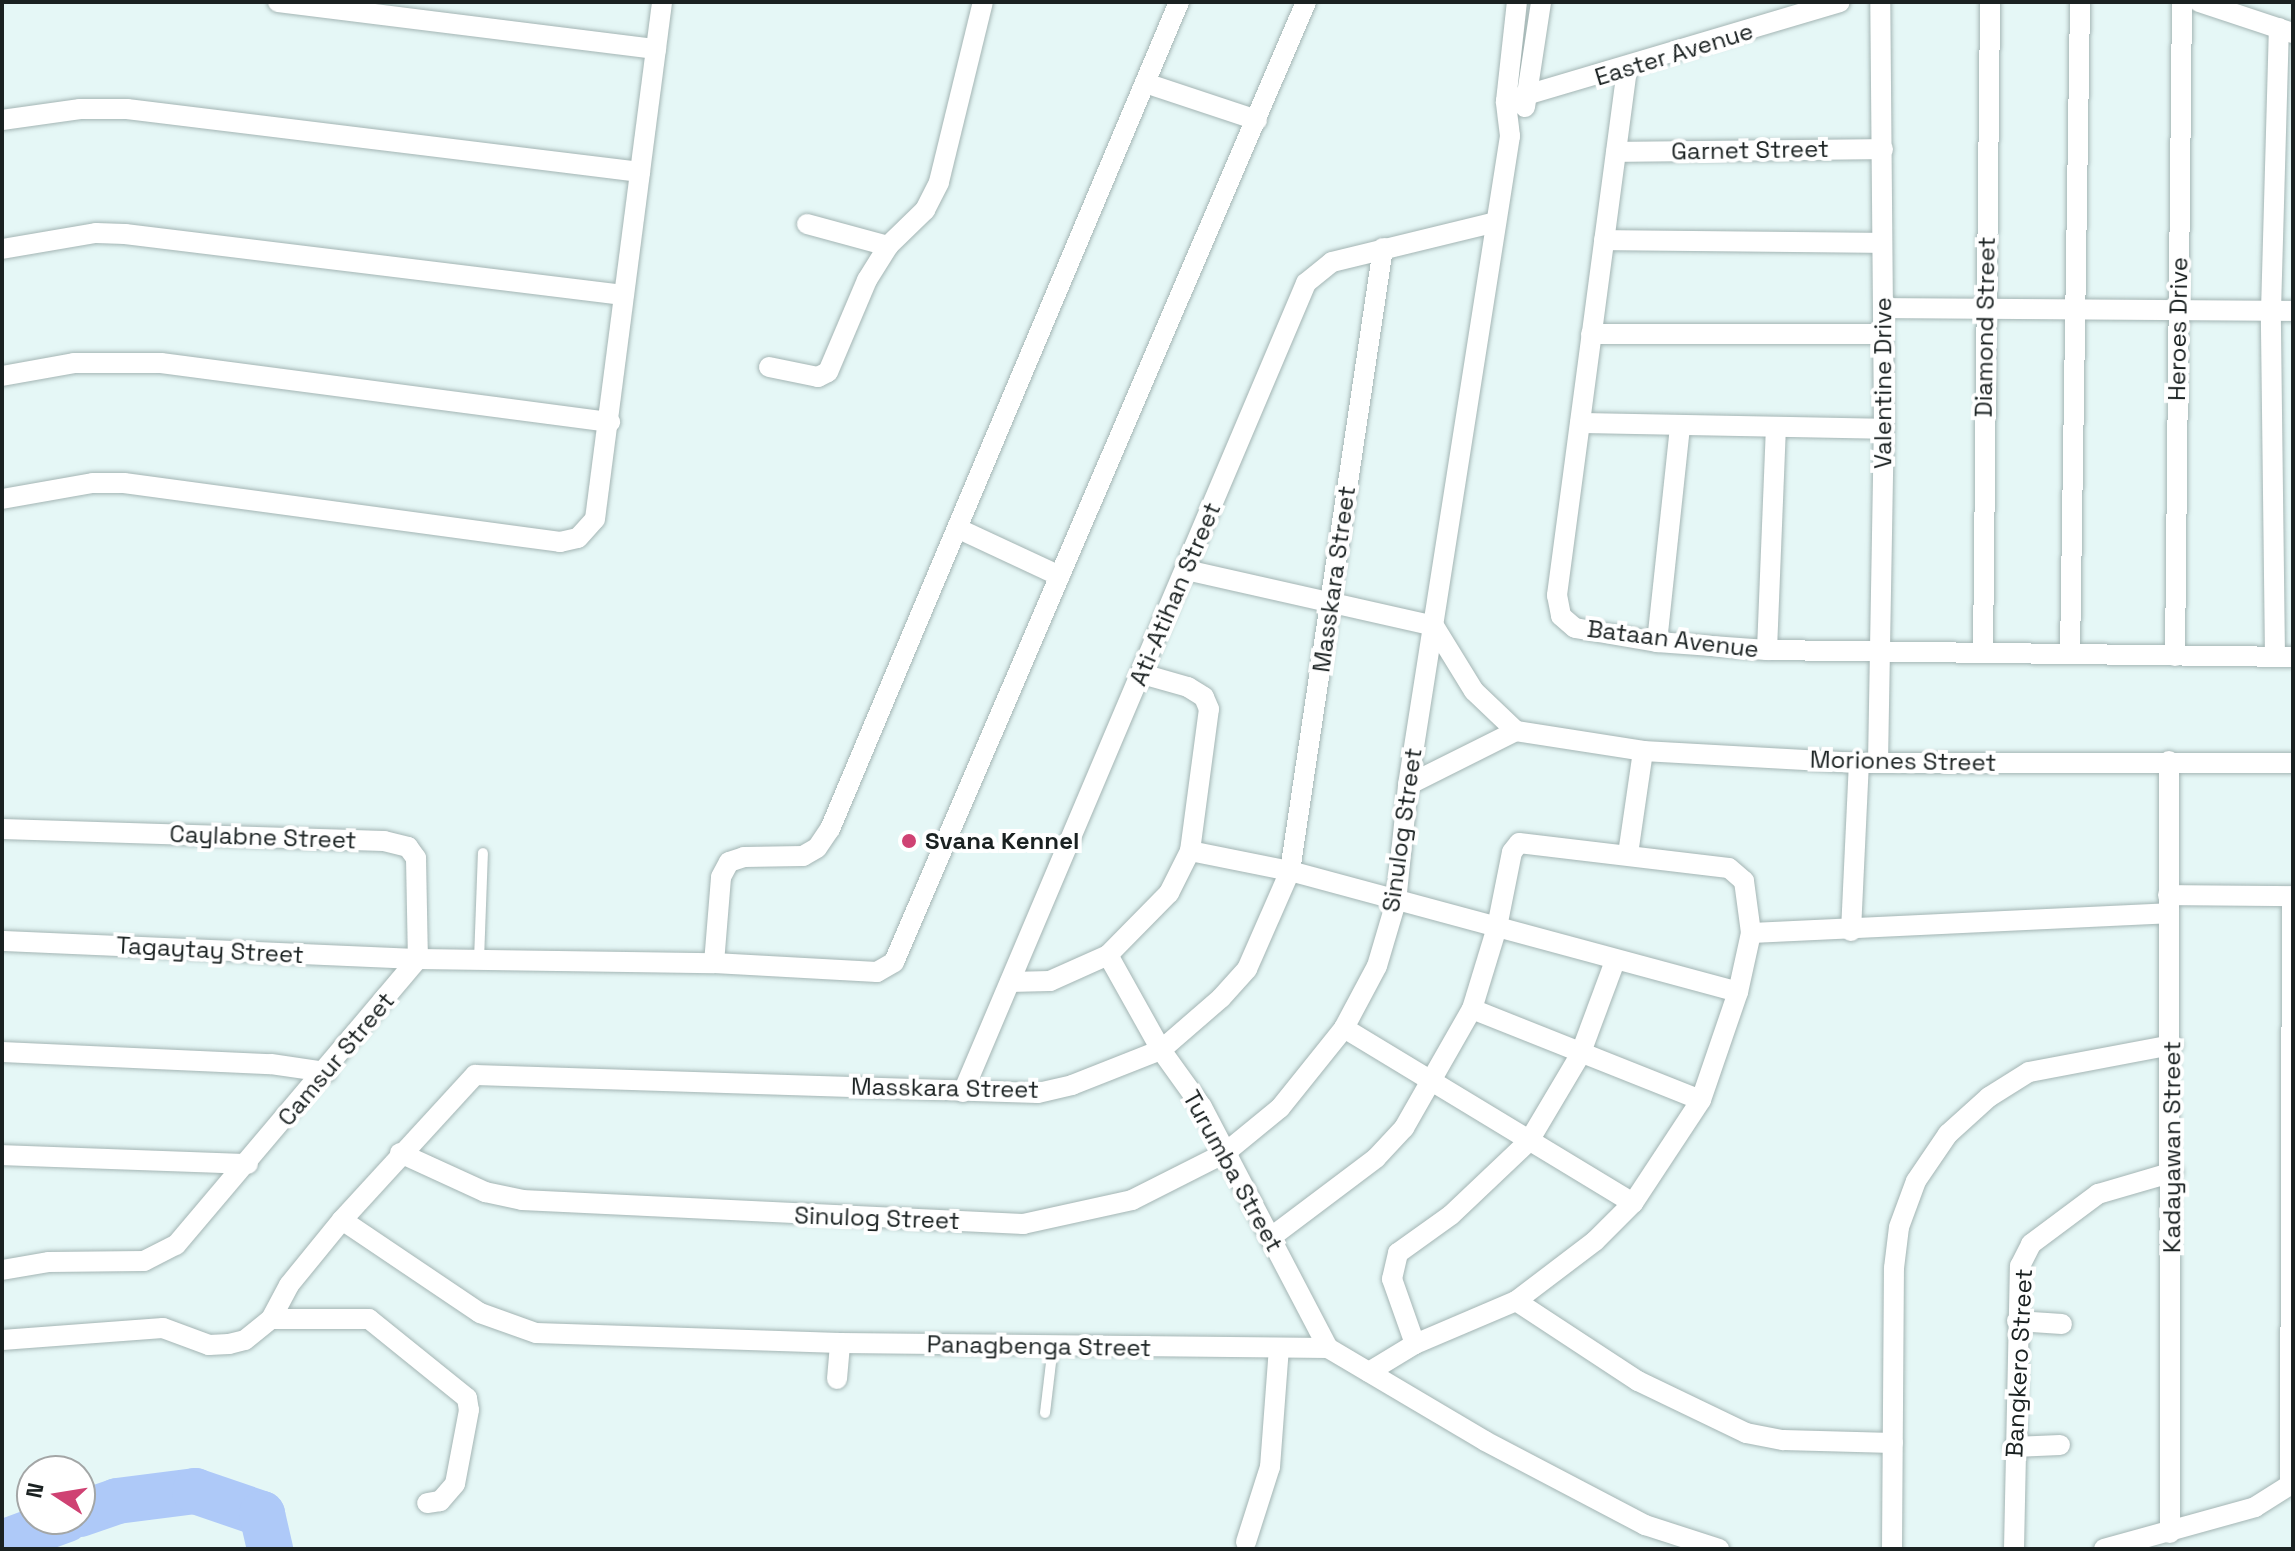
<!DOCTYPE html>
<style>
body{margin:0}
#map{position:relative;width:2295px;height:1551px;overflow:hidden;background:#e5f7f6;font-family:"Space Grotesk",sans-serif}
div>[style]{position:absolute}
.river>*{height:46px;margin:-23px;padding:0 23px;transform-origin:23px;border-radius:23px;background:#aec9f8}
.roads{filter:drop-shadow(0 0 2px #a4b5b4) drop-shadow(0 0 2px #a4b5b4)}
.lane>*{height:10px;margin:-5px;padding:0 5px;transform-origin:5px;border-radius:5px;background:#fff}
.street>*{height:20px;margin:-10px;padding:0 10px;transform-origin:10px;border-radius:10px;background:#fff}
.dots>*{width:22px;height:22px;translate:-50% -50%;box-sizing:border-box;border:4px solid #fff;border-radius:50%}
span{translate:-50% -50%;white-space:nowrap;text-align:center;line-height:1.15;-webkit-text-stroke:8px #fff;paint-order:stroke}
.street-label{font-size:24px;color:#1a2121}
.poi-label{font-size:24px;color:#1a2121;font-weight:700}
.left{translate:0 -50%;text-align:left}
.frame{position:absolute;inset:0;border:4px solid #1a2121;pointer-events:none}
.north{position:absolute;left:16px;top:1455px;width:80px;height:80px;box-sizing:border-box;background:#fff;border:2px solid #a3a6a6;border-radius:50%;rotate:282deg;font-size:22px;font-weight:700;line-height:32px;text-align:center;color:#1a2121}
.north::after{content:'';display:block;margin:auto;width:28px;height:36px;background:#cf4273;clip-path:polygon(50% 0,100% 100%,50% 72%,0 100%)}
</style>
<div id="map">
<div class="river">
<div style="left:80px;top:1514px;width:39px;rotate:-19deg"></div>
<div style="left:117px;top:1501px;width:79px;rotate:-7.3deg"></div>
<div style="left:195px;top:1491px;width:71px;rotate:18.9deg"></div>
<div style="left:262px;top:1514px;width:36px;rotate:77deg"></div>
<div style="left:2px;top:1543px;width:69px;rotate:-20.3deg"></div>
</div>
<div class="roads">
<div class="lane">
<div style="left:479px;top:960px;width:107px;rotate:-87.9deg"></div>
<div style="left:1045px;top:1413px;width:67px;rotate:-83.2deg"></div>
</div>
<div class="street">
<div style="left:278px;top:2px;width:381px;rotate:7.1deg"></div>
<div style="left:2199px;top:2px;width:99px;rotate:18.3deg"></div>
<div style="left:1627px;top:69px;width:531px;rotate:97.58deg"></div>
<div style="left:1557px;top:595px;width:21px;rotate:79deg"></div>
<div style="left:1561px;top:616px;width:18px;rotate:41deg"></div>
<div style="left:1575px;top:628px;width:83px;rotate:9.7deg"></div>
<div style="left:1657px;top:642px;width:110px;rotate:4.2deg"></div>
<div style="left:1767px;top:650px;width:526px;rotate:0.76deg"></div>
<div style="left:1145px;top:83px;width:118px;rotate:18.3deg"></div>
<div style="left:1506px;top:101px;width:348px;rotate:-16.5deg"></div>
<div style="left:1525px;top:107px;width:106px;rotate:-81.3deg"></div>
<div style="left:2px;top:120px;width:79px;rotate:-8deg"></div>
<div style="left:80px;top:109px;width:47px"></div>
<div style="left:127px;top:109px;width:517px;rotate:7deg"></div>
<div style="left:640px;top:172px;width:171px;rotate:-82.6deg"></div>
<div style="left:1616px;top:152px;width:267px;rotate:-0.6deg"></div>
<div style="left:807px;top:224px;width:84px;rotate:15.2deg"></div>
<div style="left:1604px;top:240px;width:278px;rotate:0.6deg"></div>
<div style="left:2px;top:249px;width:95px;rotate:-9.7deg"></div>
<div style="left:96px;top:233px;width:29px;rotate:2deg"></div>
<div style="left:125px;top:234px;width:502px;rotate:6.98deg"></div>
<div style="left:1884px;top:308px;width:409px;rotate:0.4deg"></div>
<div style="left:1591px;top:334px;width:292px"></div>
<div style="left:769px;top:367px;width:50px;rotate:11.5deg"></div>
<div style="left:818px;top:377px;width:11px;rotate:-27deg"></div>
<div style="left:828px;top:372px;width:100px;rotate:-67deg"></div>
<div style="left:867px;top:280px;width:40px;rotate:-58deg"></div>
<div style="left:888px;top:246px;width:52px;rotate:-44.2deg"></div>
<div style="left:925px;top:210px;width:31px;rotate:-63deg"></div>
<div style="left:939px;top:182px;width:185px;rotate:-76.3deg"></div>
<div style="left:2px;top:376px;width:73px;rotate:-10.2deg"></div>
<div style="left:74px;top:363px;width:87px"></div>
<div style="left:161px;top:363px;width:453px;rotate:7.5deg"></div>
<div style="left:1580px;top:423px;width:304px;rotate:1.1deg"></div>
<div style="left:2px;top:499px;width:92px;rotate:-10deg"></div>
<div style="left:93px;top:483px;width:31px"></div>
<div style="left:124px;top:483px;width:440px;rotate:7.7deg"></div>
<div style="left:560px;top:542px;width:18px;rotate:-13deg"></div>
<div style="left:578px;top:538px;width:25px;rotate:-48deg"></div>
<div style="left:595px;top:519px;width:350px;rotate:-82.6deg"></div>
<div style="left:959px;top:529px;width:111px;rotate:25deg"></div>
<div style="left:1186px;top:570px;width:254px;rotate:12.7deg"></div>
<div style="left:1434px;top:626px;width:76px;rotate:58.4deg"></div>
<div style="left:1474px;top:691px;width:58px;rotate:43.6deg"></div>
<div style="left:1657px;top:642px;width:216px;rotate:-83.9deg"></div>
<div style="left:1767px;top:650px;width:222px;rotate:-87.7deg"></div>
<div style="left:1983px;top:652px;width:650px;rotate:-89.38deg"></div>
<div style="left:2070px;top:654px;width:652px;rotate:-89.12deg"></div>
<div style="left:2175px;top:656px;width:654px;rotate:-89.39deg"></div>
<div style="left:2275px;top:657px;width:346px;rotate:-90.7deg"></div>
<div style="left:2271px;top:311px;width:283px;rotate:-88.4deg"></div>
<div style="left:2169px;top:761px;width:772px;rotate:89.93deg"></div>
<div style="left:1878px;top:763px;width:334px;rotate:-89deg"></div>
<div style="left:1884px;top:429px;width:427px;rotate:-90.5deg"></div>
<div style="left:1408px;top:785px;width:121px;rotate:-26.6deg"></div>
<div style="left:1516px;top:731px;width:129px;rotate:8.9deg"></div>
<div style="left:1643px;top:751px;width:216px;rotate:3.2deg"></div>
<div style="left:1859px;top:763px;width:434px"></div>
<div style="left:2px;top:829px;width:382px;rotate:1.8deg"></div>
<div style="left:384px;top:841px;width:25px;rotate:14deg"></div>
<div style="left:408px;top:847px;width:14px;rotate:54deg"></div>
<div style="left:416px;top:858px;width:101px;rotate:88.9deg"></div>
<div style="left:418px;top:959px;width:416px;rotate:-177.5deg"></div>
<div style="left:1190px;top:851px;width:102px;rotate:11.3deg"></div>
<div style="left:1290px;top:871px;width:464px;rotate:15.1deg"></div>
<div style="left:1628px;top:854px;width:104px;rotate:-81.7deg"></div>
<div style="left:2168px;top:895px;width:125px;rotate:0.5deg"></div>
<div style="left:1851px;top:931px;width:168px;rotate:-87.3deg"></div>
<div style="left:1751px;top:933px;width:418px;rotate:-2.7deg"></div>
<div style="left:1108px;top:955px;width:109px;rotate:60.8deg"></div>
<div style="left:1161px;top:1050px;width:70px;rotate:54.3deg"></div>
<div style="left:1202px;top:1107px;width:272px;rotate:62.4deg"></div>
<div style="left:714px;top:963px;width:86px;rotate:-85.3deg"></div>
<div style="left:721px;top:877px;width:17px;rotate:-62deg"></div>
<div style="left:729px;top:862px;width:16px;rotate:-18deg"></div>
<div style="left:744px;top:857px;width:59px;rotate:-1deg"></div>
<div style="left:803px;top:856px;width:16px;rotate:-30deg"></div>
<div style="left:817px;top:848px;width:23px;rotate:-56deg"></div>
<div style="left:830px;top:829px;width:898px;rotate:-67.12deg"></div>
<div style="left:1010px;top:982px;width:40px;rotate:-1.4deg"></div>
<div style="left:1050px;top:981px;width:64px;rotate:-24.1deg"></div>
<div style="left:1108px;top:955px;width:87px;rotate:-45.5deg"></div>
<div style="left:1169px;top:893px;width:47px;rotate:-63.4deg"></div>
<div style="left:1190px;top:851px;width:143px;rotate:-82.4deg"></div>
<div style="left:1209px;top:709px;width:13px;rotate:-113deg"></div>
<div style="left:1204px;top:697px;width:19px;rotate:-148deg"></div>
<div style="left:1188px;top:687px;width:48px;rotate:-164.2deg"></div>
<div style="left:1472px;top:1009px;width:246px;rotate:21.7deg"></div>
<div style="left:1344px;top:1028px;width:338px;rotate:31.2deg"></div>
<div style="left:2px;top:1052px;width:269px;rotate:2.6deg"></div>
<div style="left:271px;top:1064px;width:56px;rotate:8.3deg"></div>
<div style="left:963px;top:1092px;width:879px;rotate:-67.02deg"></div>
<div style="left:1306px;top:283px;width:33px;rotate:-39deg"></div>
<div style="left:1332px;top:262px;width:169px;rotate:-13.7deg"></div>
<div style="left:400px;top:1153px;width:94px;rotate:24.6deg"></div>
<div style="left:485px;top:1192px;width:38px;rotate:12deg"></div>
<div style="left:522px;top:1200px;width:502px;rotate:2.74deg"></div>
<div style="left:1023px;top:1224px;width:112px;rotate:-12.4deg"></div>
<div style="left:1132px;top:1200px;width:104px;rotate:-26.8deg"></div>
<div style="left:1225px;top:1153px;width:71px;rotate:-39.3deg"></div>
<div style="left:1280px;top:1108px;width:102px;rotate:-51.3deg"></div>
<div style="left:1344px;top:1028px;width:70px;rotate:-62deg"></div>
<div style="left:1377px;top:966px;width:67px;rotate:-73.5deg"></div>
<div style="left:1396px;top:902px;width:118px;rotate:-84.1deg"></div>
<div style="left:1408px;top:785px;width:657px;rotate:-81.07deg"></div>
<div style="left:1510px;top:136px;width:35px;rotate:-97deg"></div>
<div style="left:1506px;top:101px;width:100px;rotate:-83.7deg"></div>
<div style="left:2px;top:1155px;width:246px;rotate:2.1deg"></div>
<div style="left:342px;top:1220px;width:166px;rotate:34deg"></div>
<div style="left:480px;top:1313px;width:59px;rotate:19.7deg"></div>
<div style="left:536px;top:1333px;width:304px;rotate:1.9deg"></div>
<div style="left:840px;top:1343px;width:488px;rotate:0.6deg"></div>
<div style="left:1328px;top:1348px;width:182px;rotate:30.6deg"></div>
<div style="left:1485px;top:1441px;width:181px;rotate:27.7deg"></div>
<div style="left:1645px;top:1525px;width:78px;rotate:18deg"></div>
<div style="left:1270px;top:1238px;width:133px;rotate:-37deg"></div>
<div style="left:1376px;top:1158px;width:41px;rotate:-47deg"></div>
<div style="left:1404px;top:1128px;width:137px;rotate:-60.3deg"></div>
<div style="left:1472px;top:1009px;width:86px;rotate:-73deg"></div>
<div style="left:1497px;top:927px;width:76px;rotate:-78.7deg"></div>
<div style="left:1512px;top:852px;width:11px;rotate:-52deg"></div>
<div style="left:1519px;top:843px;width:211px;rotate:6.8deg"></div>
<div style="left:1729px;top:868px;width:20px;rotate:41deg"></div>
<div style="left:1744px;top:881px;width:52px;rotate:82.3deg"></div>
<div style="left:1751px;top:933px;width:60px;rotate:102.4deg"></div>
<div style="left:1738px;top:992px;width:114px;rotate:108.9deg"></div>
<div style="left:1701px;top:1100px;width:123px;rotate:123.4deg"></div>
<div style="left:1633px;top:1203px;width:54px;rotate:135deg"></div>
<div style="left:1595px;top:1241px;width:99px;rotate:142.8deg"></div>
<div style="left:1516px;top:1301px;width:110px;rotate:156.9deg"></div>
<div style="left:1415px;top:1344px;width:54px;rotate:148.7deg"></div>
<div style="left:2px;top:1270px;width:48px;rotate:-9.7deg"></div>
<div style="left:49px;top:1262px;width:95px;rotate:-0.6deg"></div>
<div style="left:144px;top:1261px;width:36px;rotate:-27deg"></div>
<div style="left:176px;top:1245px;width:375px;rotate:-49.8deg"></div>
<div style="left:418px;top:959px;width:296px;rotate:0.8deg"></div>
<div style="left:714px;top:963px;width:163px;rotate:3.2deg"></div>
<div style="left:877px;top:972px;width:20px;rotate:-30deg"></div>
<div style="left:894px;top:962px;width:1045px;rotate:-66.77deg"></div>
<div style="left:1516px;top:1301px;width:146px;rotate:33.3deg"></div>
<div style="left:1638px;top:1381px;width:120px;rotate:25.7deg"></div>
<div style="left:1746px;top:1433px;width:38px;rotate:11deg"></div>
<div style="left:1783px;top:1440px;width:110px;rotate:1.6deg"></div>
<div style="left:271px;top:1319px;width:38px;rotate:-62deg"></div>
<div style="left:289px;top:1285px;width:84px;rotate:-50.8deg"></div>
<div style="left:342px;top:1220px;width:197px;rotate:-47.5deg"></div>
<div style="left:475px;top:1075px;width:563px;rotate:1.83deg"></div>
<div style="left:1038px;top:1093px;width:35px;rotate:-13deg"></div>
<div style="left:1072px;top:1085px;width:96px;rotate:-21.5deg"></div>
<div style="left:1161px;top:1050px;width:79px;rotate:-40.9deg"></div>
<div style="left:1221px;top:998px;width:39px;rotate:-48deg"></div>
<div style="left:1247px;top:969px;width:107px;rotate:-66.3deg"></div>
<div style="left:1290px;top:871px;width:630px;rotate:-81.51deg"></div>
<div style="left:2017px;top:1321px;width:45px;rotate:3.8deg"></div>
<div style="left:2px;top:1340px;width:161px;rotate:-4.3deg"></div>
<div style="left:163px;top:1328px;width:49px;rotate:20.3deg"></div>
<div style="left:209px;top:1345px;width:20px;rotate:-3deg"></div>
<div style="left:229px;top:1344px;width:16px;rotate:-14deg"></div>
<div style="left:245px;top:1340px;width:33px;rotate:-39deg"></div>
<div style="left:271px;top:1319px;width:98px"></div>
<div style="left:369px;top:1319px;width:126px;rotate:38.9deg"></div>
<div style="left:467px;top:1398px;width:12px;rotate:81deg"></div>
<div style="left:469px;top:1410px;width:75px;rotate:100.7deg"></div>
<div style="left:455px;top:1484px;width:23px;rotate:131deg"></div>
<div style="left:440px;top:1501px;width:13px;rotate:171deg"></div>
<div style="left:1415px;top:1344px;width:69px;rotate:-109.5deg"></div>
<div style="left:1392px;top:1279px;width:27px;rotate:-77deg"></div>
<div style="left:1398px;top:1253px;width:65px;rotate:-35.6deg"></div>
<div style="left:1451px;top:1215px;width:108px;rotate:-43.5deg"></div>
<div style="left:1529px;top:1141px;width:100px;rotate:-59.3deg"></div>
<div style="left:1580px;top:1055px;width:100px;rotate:-69.6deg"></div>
<div style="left:837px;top:1379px;width:36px;rotate:-85deg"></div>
<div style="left:2014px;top:1447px;width:46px;rotate:-2.5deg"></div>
<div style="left:2290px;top:1485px;width:589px;rotate:-89.81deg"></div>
<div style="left:1246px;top:1542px;width:79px;rotate:-72.3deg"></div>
<div style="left:1270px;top:1467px;width:119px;rotate:-85.7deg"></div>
<div style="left:1892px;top:1549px;width:281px;rotate:-89.6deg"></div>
<div style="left:1894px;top:1268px;width:41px;rotate:-83deg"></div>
<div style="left:1899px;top:1227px;width:49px;rotate:-69.7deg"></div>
<div style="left:1916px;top:1181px;width:57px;rotate:-55.8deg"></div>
<div style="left:1948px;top:1134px;width:55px;rotate:-42.1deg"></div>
<div style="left:1989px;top:1097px;width:47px;rotate:-32deg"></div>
<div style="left:2029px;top:1072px;width:146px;rotate:-10.7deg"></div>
<div style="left:2014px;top:1549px;width:283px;rotate:-88.8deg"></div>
<div style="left:2020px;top:1266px;width:25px;rotate:-63deg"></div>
<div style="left:2031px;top:1244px;width:84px;rotate:-36.7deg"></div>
<div style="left:2098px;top:1194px;width:78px;rotate:-16.3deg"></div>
<div style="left:2104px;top:1549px;width:157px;rotate:-15.5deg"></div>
<div style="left:2255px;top:1507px;width:45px;rotate:-32.3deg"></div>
</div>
</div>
<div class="dots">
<div style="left:909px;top:841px;background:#cf4273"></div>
</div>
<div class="street-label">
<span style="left:1674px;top:54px;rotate:-17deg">Easter Avenue</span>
<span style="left:1750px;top:150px;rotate:-1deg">Garnet Street</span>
<span style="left:1985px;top:327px;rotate:-89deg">Diamond Street</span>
<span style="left:2178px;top:329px;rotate:-89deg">Heroes Drive</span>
<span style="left:1883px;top:383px;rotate:-90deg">Valentine Drive</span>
<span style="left:1334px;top:579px;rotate:-82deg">Masskara Street</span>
<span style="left:1175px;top:594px;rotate:-67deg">Ati-Atihan Street</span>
<span style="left:1673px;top:639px;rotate:7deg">Bataan Avenue</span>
<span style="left:1903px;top:761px;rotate:1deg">Moriones Street</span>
<span style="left:1402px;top:830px;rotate:-82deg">Sinulog Street</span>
<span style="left:263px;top:837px;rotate:2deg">Caylabne Street</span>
<span style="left:210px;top:950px;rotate:3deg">Tagaytay Street</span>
<span style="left:336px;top:1059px;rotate:-50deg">Camsur Street</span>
<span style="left:945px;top:1088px;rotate:1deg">Masskara Street</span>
<span style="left:2172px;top:1147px;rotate:-90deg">Kadayawan Street</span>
<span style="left:1233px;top:1171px;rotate:61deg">Turumba Street</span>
<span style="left:877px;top:1218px;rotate:2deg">Sinulog Street</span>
<span style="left:1039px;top:1346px;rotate:1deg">Panagbenga Street</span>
<span style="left:2019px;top:1363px;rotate:-87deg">Bangkero Street</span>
</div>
<div class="poi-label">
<span class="left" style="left:925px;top:841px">Svana Kennel</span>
</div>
<div class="frame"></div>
<div class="north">N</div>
</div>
